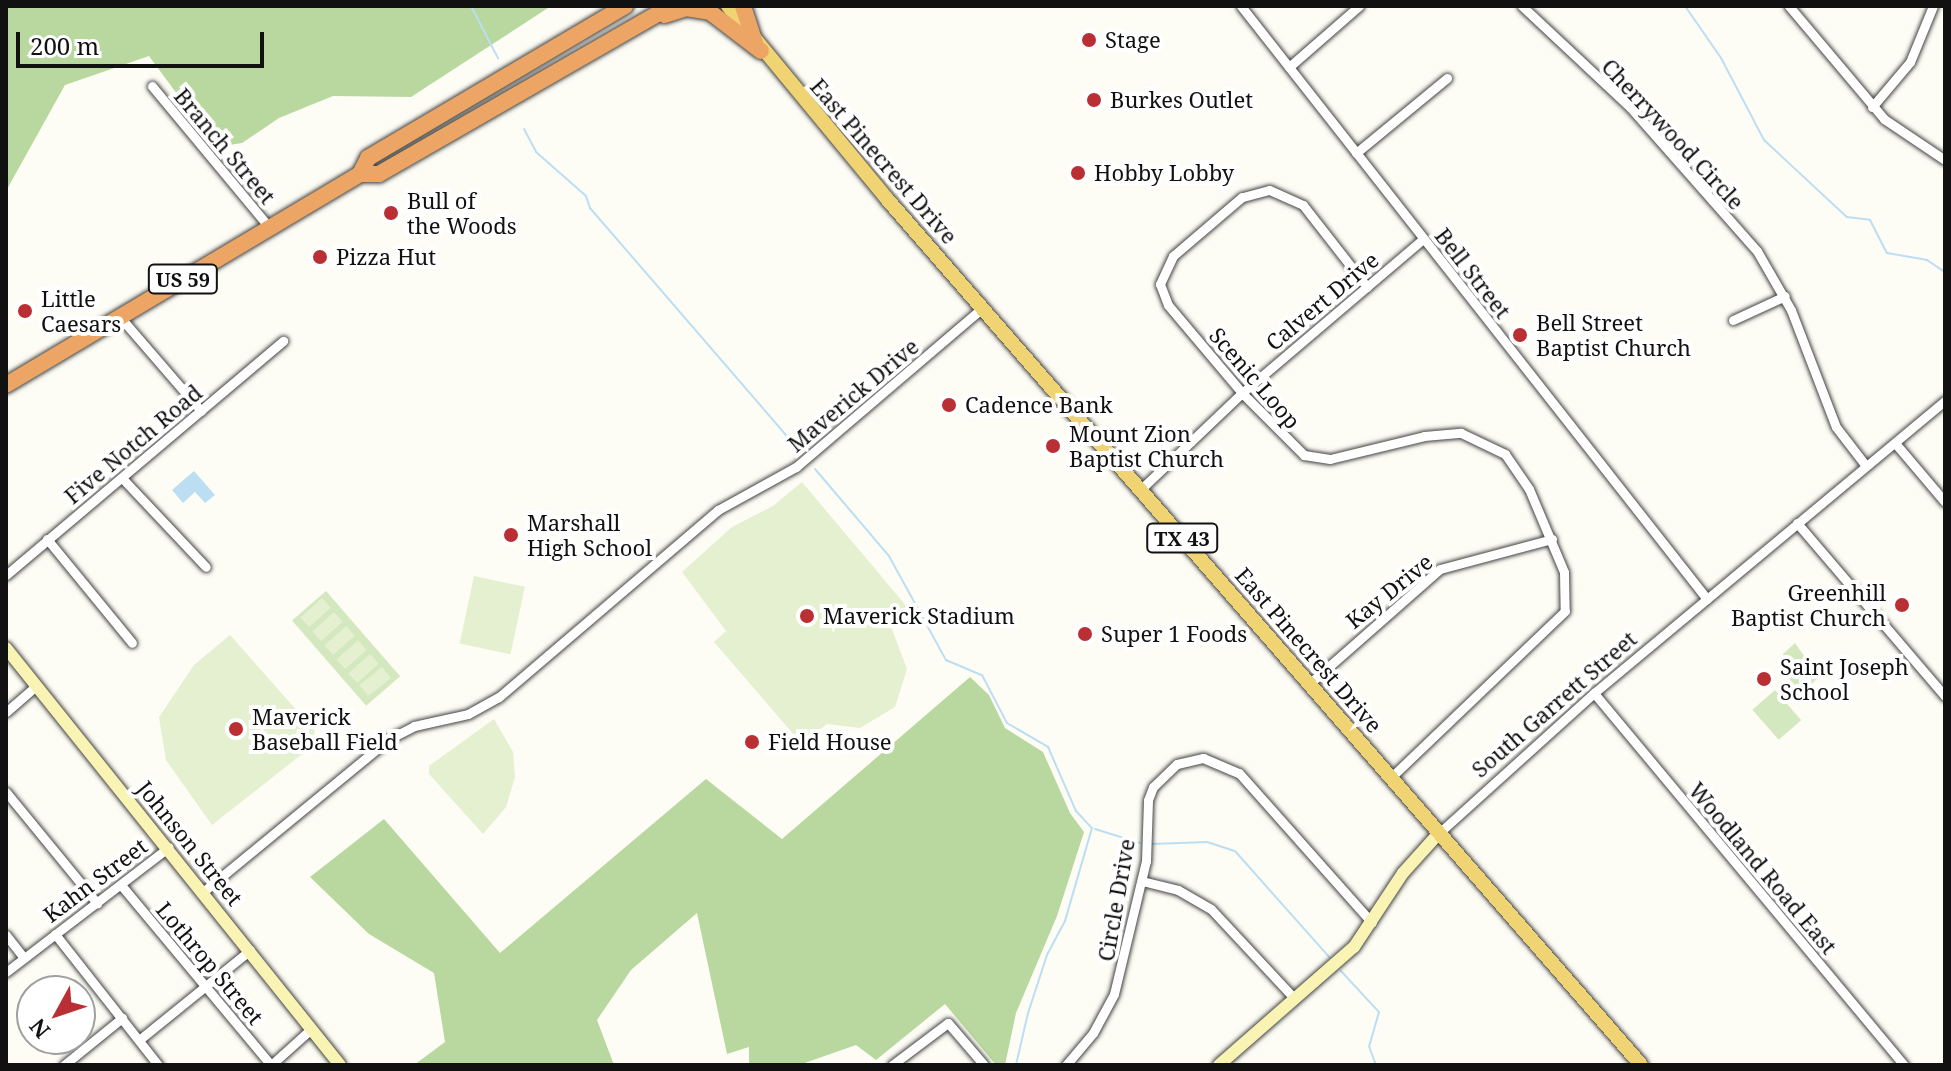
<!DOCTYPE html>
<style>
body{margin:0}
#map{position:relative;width:1951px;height:1071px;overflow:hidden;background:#fefdf5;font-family:"Noto Serif",serif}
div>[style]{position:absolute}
.green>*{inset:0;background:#d4e8bf;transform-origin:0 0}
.forest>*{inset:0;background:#b8d89f}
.pitch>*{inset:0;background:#e4f0d0;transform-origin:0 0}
.water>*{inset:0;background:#bcdef3}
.stream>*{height:2px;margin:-1px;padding:0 1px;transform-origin:1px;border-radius:1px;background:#bcdef3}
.roads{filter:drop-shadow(0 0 2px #444) drop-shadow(0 0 2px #444)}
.street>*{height:9px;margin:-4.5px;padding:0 4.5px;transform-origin:4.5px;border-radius:4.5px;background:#fff}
.secondary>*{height:12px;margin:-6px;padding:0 6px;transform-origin:6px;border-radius:6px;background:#faf4b4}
.primary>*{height:14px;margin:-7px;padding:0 7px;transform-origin:7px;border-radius:7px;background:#f0d473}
.highway>*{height:16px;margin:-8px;padding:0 8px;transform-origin:8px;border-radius:8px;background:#eca565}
.dots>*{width:22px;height:22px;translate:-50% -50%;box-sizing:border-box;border:4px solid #fff;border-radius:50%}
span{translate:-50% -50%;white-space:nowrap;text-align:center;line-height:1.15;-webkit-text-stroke:8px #fff;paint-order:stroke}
.shield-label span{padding:2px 6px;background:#fff;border:2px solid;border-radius:6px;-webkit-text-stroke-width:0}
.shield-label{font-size:20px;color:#111;font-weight:700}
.poi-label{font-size:22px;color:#111}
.left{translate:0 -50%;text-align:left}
.right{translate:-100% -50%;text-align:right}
.street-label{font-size:22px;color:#111}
.frame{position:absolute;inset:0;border:8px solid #111;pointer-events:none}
.north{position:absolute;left:16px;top:975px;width:80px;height:80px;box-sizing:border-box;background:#fff;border:2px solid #a0a0a0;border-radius:50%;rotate:230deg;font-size:22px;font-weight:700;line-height:32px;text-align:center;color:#111}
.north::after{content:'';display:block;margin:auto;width:28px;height:36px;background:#ba2f33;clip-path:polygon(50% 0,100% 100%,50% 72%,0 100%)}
.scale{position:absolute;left:16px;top:32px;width:248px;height:36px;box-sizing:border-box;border:4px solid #111;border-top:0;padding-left:10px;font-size:24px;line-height:28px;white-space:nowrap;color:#111;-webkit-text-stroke:6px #fff;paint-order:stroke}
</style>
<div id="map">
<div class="green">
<div style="left:326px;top:591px;width:113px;height:45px;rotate:49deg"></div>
<div style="clip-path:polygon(1795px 643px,1819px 677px,1804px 691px,1797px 690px,1786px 674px,1783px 654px)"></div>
<div style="left:1775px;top:690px;width:40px;height:30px;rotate:49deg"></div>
</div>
<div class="forest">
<div style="clip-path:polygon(6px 6px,551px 6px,411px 97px,333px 96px,279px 118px,242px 143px,216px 147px,149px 56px,65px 85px,6px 191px)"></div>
<div style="clip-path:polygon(970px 677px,989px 695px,1005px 728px,1043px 752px,1070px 813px,1084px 832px,1057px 916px,1016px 1013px,1005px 1065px,996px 1065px,945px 1004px,876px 1060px,856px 1045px,799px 1065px,749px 1065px,749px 1047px,727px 1054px,697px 913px,631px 970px,597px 1020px,614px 1065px,414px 1065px,445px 1042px,434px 973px,369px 934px,310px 877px,384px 819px,500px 953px,706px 779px,782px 839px)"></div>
</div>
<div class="pitch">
<div style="clip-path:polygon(802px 482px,908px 608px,890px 624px,907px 669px,895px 707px,860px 728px,827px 724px,802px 744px,714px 642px,726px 631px,682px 572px,732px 527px,773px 506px)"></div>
<div style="left:474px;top:576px;width:52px;height:69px;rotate:12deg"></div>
<div style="left:322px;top:598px;width:13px;height:29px;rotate:48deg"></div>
<div style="left:334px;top:612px;width:13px;height:29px;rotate:48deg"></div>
<div style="left:346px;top:626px;width:13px;height:29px;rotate:48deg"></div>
<div style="clip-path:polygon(230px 635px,315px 731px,311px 747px,212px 825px,166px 760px,159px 717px,194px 665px)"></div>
<div style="left:358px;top:640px;width:13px;height:29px;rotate:48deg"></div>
<div style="left:370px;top:654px;width:13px;height:29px;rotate:48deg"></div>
<div style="left:382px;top:667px;width:14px;height:29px;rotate:51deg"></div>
<div style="clip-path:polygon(494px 719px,513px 752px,515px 777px,506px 807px,483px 834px,429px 774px,429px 766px)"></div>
</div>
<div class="water">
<div style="clip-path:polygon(194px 471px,215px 495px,205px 503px,195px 492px,183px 503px,172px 490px)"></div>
</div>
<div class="stream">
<div style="left:471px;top:6px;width:59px;rotate:62.6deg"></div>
<div style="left:1685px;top:6px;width:63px;rotate:55.3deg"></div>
<div style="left:1721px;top:58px;width:93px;rotate:62.3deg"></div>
<div style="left:1764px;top:140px;width:113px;rotate:42.9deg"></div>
<div style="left:1847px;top:217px;width:23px;rotate:7deg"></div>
<div style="left:1870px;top:220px;width:37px;rotate:63deg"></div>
<div style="left:1887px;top:253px;width:41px;rotate:9.9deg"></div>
<div style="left:1927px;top:260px;width:22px;rotate:34deg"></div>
<div style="left:524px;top:129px;width:26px;rotate:62deg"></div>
<div style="left:536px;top:152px;width:67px;rotate:41.3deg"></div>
<div style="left:586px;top:196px;width:13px;rotate:72deg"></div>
<div style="left:590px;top:208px;width:321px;rotate:49.2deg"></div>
<div style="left:815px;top:469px;width:114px;rotate:49.6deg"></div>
<div style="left:889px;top:556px;width:119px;rotate:61.3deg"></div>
<div style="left:946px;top:660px;width:39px;rotate:23deg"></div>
<div style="left:982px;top:675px;width:54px;rotate:62.5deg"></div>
<div style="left:1007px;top:723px;width:48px;rotate:30.3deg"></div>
<div style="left:1048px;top:747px;width:70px;rotate:66.4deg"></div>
<div style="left:1076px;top:811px;width:23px;rotate:47deg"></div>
<div style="left:1092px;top:828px;width:97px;rotate:106.2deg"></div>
<div style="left:1065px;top:921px;width:38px;rotate:118deg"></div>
<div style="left:1047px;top:955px;width:61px;rotate:108.1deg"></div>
<div style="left:1028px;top:1013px;width:53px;rotate:103deg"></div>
<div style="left:1095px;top:829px;width:47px;rotate:17.3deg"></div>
<div style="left:1152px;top:844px;width:55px;rotate:-2.1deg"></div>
<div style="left:1207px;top:842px;width:29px;rotate:18deg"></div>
<div style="left:1235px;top:851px;width:142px;rotate:48.4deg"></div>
<div style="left:1341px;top:971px;width:56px;rotate:47.2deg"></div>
<div style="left:1379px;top:1012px;width:35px;rotate:106deg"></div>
<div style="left:1369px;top:1046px;width:20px;rotate:70deg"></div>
</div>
<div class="roads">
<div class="street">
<div style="left:1241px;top:6px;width:754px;rotate:51.84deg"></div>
<div style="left:1522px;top:6px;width:148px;rotate:43.1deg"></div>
<div style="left:1630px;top:107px;width:192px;rotate:48.6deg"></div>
<div style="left:1757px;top:251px;width:68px;rotate:60deg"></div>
<div style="left:1791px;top:310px;width:125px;rotate:69deg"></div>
<div style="left:1836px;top:427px;width:49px;rotate:52.4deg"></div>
<div style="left:1789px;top:6px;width:148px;rotate:49.9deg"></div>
<div style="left:1884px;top:119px;width:73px;rotate:33.9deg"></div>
<div style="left:1289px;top:67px;width:93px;rotate:-41.1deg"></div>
<div style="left:152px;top:86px;width:185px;rotate:50.3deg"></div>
<div style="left:1872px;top:107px;width:59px;rotate:-49.8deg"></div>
<div style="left:1910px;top:62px;width:61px;rotate:-67.7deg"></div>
<div style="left:1356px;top:153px;width:118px;rotate:-39.5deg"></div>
<div style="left:1367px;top:287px;width:104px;rotate:-128deg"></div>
<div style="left:1303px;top:205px;width:37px;rotate:-156deg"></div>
<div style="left:1269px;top:190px;width:28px;rotate:165deg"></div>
<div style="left:1242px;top:197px;width:91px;rotate:139.5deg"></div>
<div style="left:1173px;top:256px;width:31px;rotate:115deg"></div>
<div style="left:1160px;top:284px;width:22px;rotate:69deg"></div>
<div style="left:1168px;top:305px;width:115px;rotate:49.9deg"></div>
<div style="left:1242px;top:393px;width:88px;rotate:45deg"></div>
<div style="left:1304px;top:455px;width:26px;rotate:9deg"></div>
<div style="left:1330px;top:459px;width:97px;rotate:-13.7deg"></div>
<div style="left:1424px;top:436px;width:37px;rotate:-5deg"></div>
<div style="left:1461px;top:433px;width:49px;rotate:25.5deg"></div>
<div style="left:1505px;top:454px;width:42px;rotate:55.6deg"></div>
<div style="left:1529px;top:489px;width:90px;rotate:67.1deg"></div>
<div style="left:1564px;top:572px;width:39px;rotate:89deg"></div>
<div style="left:1565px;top:611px;width:242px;rotate:136.3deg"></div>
<div style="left:120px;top:317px;width:124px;rotate:49.2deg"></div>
<div style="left:1733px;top:320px;width:57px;rotate:-24.8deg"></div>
<div style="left:1895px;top:443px;width:77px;rotate:49.7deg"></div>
<div style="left:122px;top:478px;width:122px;rotate:46.7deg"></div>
<div style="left:1140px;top:490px;width:141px;rotate:-43.6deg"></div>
<div style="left:1242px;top:393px;width:238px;rotate:-40.4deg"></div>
<div style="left:1797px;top:523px;width:228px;rotate:49.5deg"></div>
<div style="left:47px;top:539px;width:134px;rotate:50.7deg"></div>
<div style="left:6px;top:575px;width:363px;rotate:-40.2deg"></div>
<div style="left:1309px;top:684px;width:174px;rotate:-41.3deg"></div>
<div style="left:1440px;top:569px;width:116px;rotate:-15deg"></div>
<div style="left:1594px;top:693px;width:484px;rotate:50.2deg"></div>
<div style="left:6px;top:712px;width:41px;rotate:-41.1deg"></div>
<div style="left:6px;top:792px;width:144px;rotate:50.7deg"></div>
<div style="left:1439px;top:833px;width:209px;rotate:-42.1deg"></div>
<div style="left:1594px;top:693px;width:457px;rotate:-39.8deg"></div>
<div style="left:1142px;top:881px;width:37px;rotate:14deg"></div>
<div style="left:1178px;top:890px;width:38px;rotate:30deg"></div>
<div style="left:1211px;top:909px;width:123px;rotate:47deg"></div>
<div style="left:121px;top:885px;width:234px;rotate:50.2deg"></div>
<div style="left:271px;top:1065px;width:54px;rotate:-42deg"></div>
<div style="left:204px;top:891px;width:239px;rotate:-39.4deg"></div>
<div style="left:389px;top:739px;width:28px;rotate:-27deg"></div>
<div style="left:414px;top:726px;width:55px;rotate:-12.5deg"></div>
<div style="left:468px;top:714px;width:35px;rotate:-29deg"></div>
<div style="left:499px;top:697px;width:288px;rotate:-40.5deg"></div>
<div style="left:718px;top:510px;width:89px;rotate:-28.9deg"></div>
<div style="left:796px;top:467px;width:245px;rotate:-40.5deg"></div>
<div style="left:55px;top:934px;width:167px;rotate:51.8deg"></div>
<div style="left:6px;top:935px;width:28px;rotate:52deg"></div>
<div style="left:6px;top:972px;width:205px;rotate:-37.5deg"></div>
<div style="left:139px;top:1040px;width:143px;rotate:-39deg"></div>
<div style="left:64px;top:1065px;width:75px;rotate:-39deg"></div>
<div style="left:892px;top:1065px;width:70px;rotate:-36.9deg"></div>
<div style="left:948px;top:1023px;width:55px;rotate:49.4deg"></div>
<div style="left:1066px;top:1065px;width:42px;rotate:-49.8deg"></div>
<div style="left:1093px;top:1033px;width:44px;rotate:-61.7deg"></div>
<div style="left:1114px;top:994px;width:137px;rotate:-76.5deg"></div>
<div style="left:1146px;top:861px;width:61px;rotate:-88.1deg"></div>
<div style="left:1148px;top:800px;width:14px;rotate:-69deg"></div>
<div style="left:1153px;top:787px;width:33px;rotate:-44deg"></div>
<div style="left:1177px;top:764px;width:27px;rotate:-13deg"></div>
<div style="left:1203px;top:758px;width:39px;rotate:23deg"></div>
<div style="left:1239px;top:773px;width:200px;rotate:48.4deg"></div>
</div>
<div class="secondary">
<div style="left:6px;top:648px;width:534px;rotate:51.31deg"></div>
<div style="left:1219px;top:1065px;width:179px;rotate:-41.2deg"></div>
<div style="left:1354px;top:947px;width:89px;rotate:-56.5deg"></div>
<div style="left:1403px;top:873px;width:54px;rotate:-48deg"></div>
</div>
<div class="primary">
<div style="left:728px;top:6px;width:250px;rotate:50.5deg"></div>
<div style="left:887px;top:199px;width:1148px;rotate:48.95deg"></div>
</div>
<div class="highway">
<div style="left:743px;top:6px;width:39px;rotate:72deg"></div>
<div style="left:665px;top:15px;width:22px;rotate:-18deg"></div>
<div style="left:686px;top:8px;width:24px;rotate:9deg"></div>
<div style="left:710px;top:12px;width:64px;rotate:37.4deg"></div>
<div style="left:360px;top:174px;width:18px;rotate:-63deg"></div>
<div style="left:368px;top:158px;width:299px;rotate:-30.6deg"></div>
<div style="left:6px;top:385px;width:412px;rotate:-30.8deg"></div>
<div style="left:360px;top:174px;width:19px"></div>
<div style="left:379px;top:174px;width:337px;rotate:-29.9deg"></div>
</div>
</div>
<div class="dots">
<div style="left:1089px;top:40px;background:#ba2f33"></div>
<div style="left:1094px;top:100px;background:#ba2f33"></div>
<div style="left:1078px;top:173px;background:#ba2f33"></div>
<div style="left:391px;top:213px;background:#ba2f33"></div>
<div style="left:320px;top:257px;background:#ba2f33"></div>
<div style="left:25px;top:311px;background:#ba2f33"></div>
<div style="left:1520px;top:335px;background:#ba2f33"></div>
<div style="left:949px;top:405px;background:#ba2f33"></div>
<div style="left:1053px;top:446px;background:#ba2f33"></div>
<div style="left:511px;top:535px;background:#ba2f33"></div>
<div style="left:1902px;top:605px;background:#ba2f33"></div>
<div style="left:807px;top:616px;background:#ba2f33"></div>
<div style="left:1085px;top:634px;background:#ba2f33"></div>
<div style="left:1764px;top:679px;background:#ba2f33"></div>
<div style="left:236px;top:729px;background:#ba2f33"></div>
<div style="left:752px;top:742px;background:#ba2f33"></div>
</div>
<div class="shield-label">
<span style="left:183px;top:279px">US 59</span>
<span style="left:1182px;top:538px">TX 43</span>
</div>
<div class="poi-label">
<span class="left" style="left:1105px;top:40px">Stage</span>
<span class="left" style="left:1110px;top:100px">Burkes Outlet</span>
<span class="left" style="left:1094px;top:173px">Hobby Lobby</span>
<span class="left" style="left:407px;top:213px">Bull of<br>the Woods</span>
<span class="left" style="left:336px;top:257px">Pizza Hut</span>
<span class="left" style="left:41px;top:311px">Little<br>Caesars</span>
<span class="left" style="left:1536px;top:335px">Bell Street<br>Baptist Church</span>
<span class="left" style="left:965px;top:405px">Cadence Bank</span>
<span class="left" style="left:1069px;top:446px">Mount Zion<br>Baptist Church</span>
<span class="left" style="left:527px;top:535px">Marshall<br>High School</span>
<span class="right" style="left:1886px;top:605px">Greenhill<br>Baptist Church</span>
<span class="left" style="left:823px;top:616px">Maverick Stadium</span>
<span class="left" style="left:1101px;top:634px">Super 1 Foods</span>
<span class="left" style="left:1780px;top:679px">Saint Joseph<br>School</span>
<span class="left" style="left:252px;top:729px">Maverick<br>Baseball Field</span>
<span class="left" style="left:768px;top:742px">Field House</span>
</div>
<div class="street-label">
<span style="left:1673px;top:134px;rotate:47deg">Cherrywood Circle</span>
<span style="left:225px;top:146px;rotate:50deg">Branch Street</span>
<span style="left:884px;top:161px;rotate:49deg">East Pinecrest Drive</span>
<span style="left:1473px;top:273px;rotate:52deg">Bell Street</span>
<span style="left:1322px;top:301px;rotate:-40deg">Calvert Drive</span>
<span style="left:1255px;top:378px;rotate:49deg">Scenic Loop</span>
<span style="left:853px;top:395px;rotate:-40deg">Maverick Drive</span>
<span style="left:133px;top:444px;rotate:-40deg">Five Notch Road</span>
<span style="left:1389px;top:591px;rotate:-39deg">Kay Drive</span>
<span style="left:1309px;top:650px;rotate:49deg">East Pinecrest Drive</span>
<span style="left:1554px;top:704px;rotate:-41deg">South Garrett Street</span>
<span style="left:190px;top:843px;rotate:51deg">Johnson Street</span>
<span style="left:1763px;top:868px;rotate:50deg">Woodland Road East</span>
<span style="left:95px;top:880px;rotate:-37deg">Kahn Street</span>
<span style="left:1116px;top:900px;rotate:-80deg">Circle Drive</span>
<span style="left:210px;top:963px;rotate:50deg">Lothrop Street</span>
</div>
<div class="frame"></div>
<div class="north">N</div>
<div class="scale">200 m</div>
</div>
